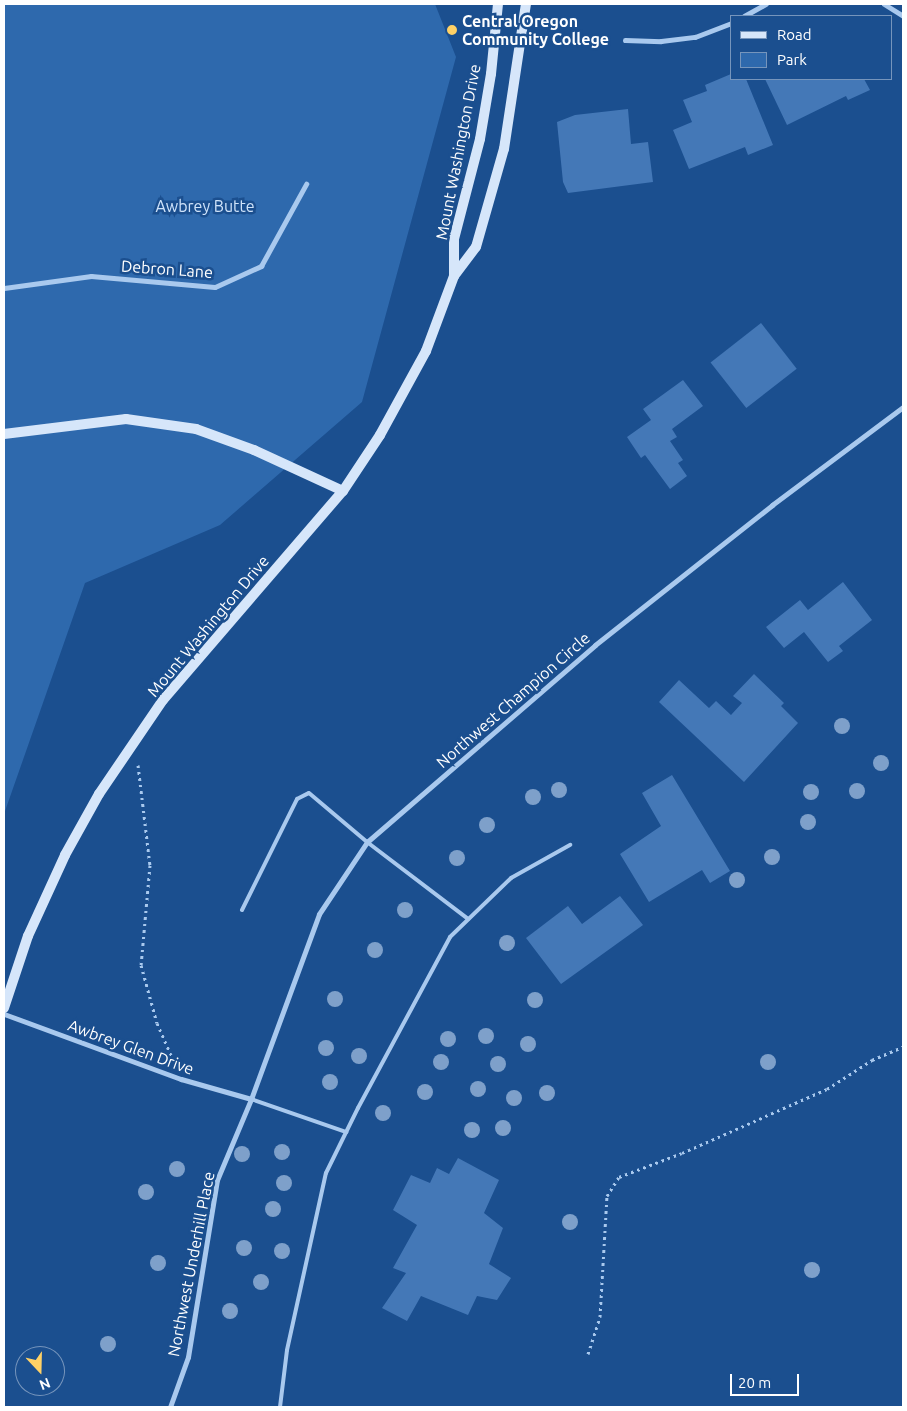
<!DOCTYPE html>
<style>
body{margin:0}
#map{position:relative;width:907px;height:1411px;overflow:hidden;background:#1b4f8f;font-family:Ubuntu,sans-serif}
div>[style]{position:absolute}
.green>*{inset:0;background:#2e69ad}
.building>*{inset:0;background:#4478b7;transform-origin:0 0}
.path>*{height:3px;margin-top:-1.5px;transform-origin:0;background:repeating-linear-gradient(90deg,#a9c9ee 0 2.5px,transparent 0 6.5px)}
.lane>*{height:4px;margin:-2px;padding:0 2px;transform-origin:2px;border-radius:2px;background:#a9c9ee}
.street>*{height:5px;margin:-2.5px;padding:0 2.5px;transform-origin:2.5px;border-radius:2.5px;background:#a9c9ee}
.secondary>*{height:10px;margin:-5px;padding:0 5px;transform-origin:5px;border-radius:5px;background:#d6e6fa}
.trees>*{width:16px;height:16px;margin:-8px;border-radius:50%;background:#7ea0ca}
.dots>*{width:14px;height:14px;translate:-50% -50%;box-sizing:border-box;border:2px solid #1b4f8f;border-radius:50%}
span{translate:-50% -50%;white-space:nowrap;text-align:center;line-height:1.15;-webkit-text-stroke:5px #1b4f8f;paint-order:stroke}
.poi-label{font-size:16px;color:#fff;font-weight:700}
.left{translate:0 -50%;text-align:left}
.street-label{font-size:16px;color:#fff}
.park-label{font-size:16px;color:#cfe3fa}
.frame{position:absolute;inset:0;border:5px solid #fff;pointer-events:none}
.legend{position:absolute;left:730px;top:15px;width:162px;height:65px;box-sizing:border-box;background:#1b4f8f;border:1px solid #7695bc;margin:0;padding:6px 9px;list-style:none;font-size:15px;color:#fff}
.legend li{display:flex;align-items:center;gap:10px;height:25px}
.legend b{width:25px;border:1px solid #7695bc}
.north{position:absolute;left:15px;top:1346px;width:50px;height:50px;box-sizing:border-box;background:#1b4f8f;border:1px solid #7695bc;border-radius:50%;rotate:159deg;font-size:14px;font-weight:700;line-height:20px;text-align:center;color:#fff}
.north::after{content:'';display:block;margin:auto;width:18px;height:22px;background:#ffd166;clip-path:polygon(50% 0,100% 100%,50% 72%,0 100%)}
.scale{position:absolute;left:730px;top:1374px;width:69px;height:22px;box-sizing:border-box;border:2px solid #fff;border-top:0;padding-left:6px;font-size:15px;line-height:18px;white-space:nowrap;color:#fff;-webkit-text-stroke:4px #1b4f8f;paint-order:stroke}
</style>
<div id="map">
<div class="green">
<div style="clip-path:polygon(4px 4px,435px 4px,456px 57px,362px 402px,220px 525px,85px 583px,4px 814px)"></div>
</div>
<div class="building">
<div style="clip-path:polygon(731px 74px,731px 79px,746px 79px,773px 145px,748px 155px,745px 147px,689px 169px,673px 130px,692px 122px,683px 100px,707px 91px,705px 85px)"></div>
<div style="clip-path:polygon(765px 79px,864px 79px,870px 90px,848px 100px,846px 96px,787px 125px)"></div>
<div style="clip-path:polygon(628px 109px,631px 144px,648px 142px,653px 182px,568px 193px,563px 182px,557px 122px,575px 115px)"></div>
<div style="left:761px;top:323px;width:58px;height:64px;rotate:52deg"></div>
<div style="clip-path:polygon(683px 380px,703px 406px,672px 429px,677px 437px,670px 441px,683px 460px,678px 463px,687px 476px,670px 489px,645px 455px,641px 458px,627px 437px,651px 420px,643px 409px)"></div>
<div style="clip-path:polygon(843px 582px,872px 620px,839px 646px,843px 651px,828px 662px,804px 632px,784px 648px,766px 627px,800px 600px,808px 610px)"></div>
<div style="clip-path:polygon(754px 674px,784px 703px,781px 706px,798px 723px,744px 782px,659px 702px,679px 680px,709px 708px,716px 701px,731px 715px,742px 703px,733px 696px)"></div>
<div style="clip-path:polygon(672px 775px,730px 871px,710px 883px,702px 870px,649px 902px,620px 854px,661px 826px,642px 793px)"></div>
<div style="clip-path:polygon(620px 896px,643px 925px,561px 984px,526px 938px,568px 906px,582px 924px)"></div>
<div style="clip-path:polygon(458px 1158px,499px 1180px,484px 1213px,503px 1228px,489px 1264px,511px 1278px,497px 1300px,477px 1296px,468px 1315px,421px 1296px,407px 1321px,382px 1308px,406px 1273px,393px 1268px,417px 1225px,393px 1210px,411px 1175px,430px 1183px,437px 1168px,449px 1174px)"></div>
</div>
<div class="path">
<div style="left:138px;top:765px;width:101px;rotate:83.2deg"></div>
<div style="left:150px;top:865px;width:100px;rotate:95.1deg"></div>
<div style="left:141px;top:965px;width:60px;rotate:74.6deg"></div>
<div style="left:157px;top:1023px;width:43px;rotate:66.4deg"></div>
<div style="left:588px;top:1354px;width:39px;rotate:-72deg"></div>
<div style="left:600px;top:1317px;width:121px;rotate:-86.7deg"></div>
<div style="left:607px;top:1196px;width:22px;rotate:-58deg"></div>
<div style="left:619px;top:1177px;width:67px;rotate:-20.9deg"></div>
<div style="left:682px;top:1153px;width:158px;rotate:-23.8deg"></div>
<div style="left:827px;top:1089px;width:54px;rotate:-32.8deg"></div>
<div style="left:872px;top:1060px;width:34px;rotate:-23deg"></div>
</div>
<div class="lane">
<div style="left:242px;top:910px;width:124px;rotate:-63.6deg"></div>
<div style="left:297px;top:799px;width:13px;rotate:-27deg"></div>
<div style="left:309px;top:793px;width:76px;rotate:40.2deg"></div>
<div style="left:367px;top:842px;width:127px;rotate:37.3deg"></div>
<div style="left:251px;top:1099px;width:101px;rotate:19.2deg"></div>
<div style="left:280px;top:1407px;width:57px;rotate:-83deg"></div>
<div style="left:287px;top:1350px;width:181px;rotate:-77.6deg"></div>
<div style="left:326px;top:1173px;width:72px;rotate:-63.8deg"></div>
<div style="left:358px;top:1108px;width:194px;rotate:-61.7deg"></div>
<div style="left:450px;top:937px;width:85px;rotate:-44deg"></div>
<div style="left:511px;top:878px;width:68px;rotate:-29.2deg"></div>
</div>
<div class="street">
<div style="left:884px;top:4px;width:22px;rotate:32deg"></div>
<div style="left:744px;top:16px;width:25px;rotate:-29deg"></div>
<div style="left:625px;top:40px;width:36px;rotate:2deg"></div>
<div style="left:661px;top:41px;width:34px;rotate:-7deg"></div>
<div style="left:695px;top:37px;width:39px;rotate:-21deg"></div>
<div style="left:4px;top:288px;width:88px;rotate:-7.9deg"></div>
<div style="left:91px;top:276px;width:124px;rotate:5.1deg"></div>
<div style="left:215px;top:287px;width:51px;rotate:-24.5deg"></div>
<div style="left:261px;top:266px;width:94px;rotate:-61.2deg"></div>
<div style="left:4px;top:1014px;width:189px;rotate:20.2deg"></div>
<div style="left:181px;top:1079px;width:73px;rotate:15.9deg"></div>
<div style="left:170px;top:1407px;width:53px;rotate:-70.2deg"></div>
<div style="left:188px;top:1357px;width:179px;rotate:-80.7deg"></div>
<div style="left:217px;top:1180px;width:88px;rotate:-67.2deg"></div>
<div style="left:251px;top:1099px;width:197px;rotate:-69.8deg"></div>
<div style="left:319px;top:914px;width:87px;rotate:-56.3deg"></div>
<div style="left:367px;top:842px;width:301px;rotate:-40.8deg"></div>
<div style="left:595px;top:645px;width:226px;rotate:-38.3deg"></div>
<div style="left:772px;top:505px;width:164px;rotate:-36.8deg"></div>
</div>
<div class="secondary">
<div style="left:454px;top:276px;width:37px;rotate:-90deg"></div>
<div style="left:454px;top:239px;width:103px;rotate:-75.4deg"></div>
<div style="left:480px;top:139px;width:66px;rotate:-80.4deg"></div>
<div style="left:491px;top:74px;width:70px;rotate:-84.3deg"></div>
<div style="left:4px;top:434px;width:123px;rotate:-7deg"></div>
<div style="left:126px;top:419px;width:71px;rotate:8.1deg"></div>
<div style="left:196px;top:429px;width:62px;rotate:19.9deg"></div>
<div style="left:254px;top:450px;width:98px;rotate:24.7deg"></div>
<div style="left:4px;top:1008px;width:76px;rotate:-71.6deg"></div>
<div style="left:28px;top:936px;width:89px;rotate:-65.4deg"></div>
<div style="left:65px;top:855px;width:70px;rotate:-60.9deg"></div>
<div style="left:99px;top:794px;width:114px;rotate:-55.8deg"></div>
<div style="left:163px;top:700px;width:276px;rotate:-49.3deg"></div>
<div style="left:343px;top:491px;width:67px;rotate:-56.5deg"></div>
<div style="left:380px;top:435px;width:96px;rotate:-61.3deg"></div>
<div style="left:426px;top:351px;width:80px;rotate:-69.5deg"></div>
<div style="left:454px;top:276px;width:36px;rotate:-53deg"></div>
<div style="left:476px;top:247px;width:102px;rotate:-74.1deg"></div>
<div style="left:504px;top:149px;width:147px;rotate:-81.4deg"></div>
</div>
<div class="trees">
<div style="left:842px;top:726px"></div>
<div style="left:881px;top:763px"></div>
<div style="left:559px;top:790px"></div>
<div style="left:857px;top:791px"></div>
<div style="left:811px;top:792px"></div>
<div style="left:533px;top:797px"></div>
<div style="left:808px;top:822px"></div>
<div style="left:487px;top:825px"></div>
<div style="left:772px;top:857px"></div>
<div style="left:457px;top:858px"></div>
<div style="left:737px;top:880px"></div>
<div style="left:405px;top:910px"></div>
<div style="left:507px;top:943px"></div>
<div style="left:375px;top:950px"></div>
<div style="left:335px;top:999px"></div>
<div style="left:535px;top:1000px"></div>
<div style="left:486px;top:1036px"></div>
<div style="left:448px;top:1039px"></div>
<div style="left:528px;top:1044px"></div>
<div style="left:326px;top:1048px"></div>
<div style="left:359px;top:1056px"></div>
<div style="left:441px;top:1062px"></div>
<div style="left:768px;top:1062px"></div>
<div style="left:498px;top:1064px"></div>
<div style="left:330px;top:1082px"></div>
<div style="left:478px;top:1089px"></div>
<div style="left:425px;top:1092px"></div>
<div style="left:547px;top:1093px"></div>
<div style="left:514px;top:1098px"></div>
<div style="left:383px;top:1113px"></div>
<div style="left:503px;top:1128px"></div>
<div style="left:472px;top:1130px"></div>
<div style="left:282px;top:1152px"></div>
<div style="left:242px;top:1154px"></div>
<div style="left:177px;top:1169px"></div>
<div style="left:284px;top:1183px"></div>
<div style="left:146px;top:1192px"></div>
<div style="left:273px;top:1209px"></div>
<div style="left:570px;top:1222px"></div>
<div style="left:244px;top:1248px"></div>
<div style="left:282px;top:1251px"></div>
<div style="left:158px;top:1263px"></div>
<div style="left:812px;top:1270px"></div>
<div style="left:261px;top:1282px"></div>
<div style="left:230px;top:1311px"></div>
<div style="left:108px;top:1344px"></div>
</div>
<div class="dots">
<div style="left:452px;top:30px;background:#ffd166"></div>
</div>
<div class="poi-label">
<span class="left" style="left:462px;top:30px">Central Oregon<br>Community College</span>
</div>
<div class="street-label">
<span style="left:458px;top:152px;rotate:-79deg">Mount Washington Drive</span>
<span style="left:167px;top:269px;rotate:4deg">Debron Lane</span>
<span style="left:208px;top:626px;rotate:-50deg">Mount Washington Drive</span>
<span style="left:513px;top:700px;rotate:-41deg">Northwest Champion Circle</span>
<span style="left:131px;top:1047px;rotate:20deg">Awbrey Glen Drive</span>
<span style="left:191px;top:1264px;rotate:-79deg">Northwest Underhill Place</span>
</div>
<div class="park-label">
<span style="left:205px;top:206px">Awbrey Butte</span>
</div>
<div class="frame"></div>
<ul class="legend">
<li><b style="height:6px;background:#d6e6fa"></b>Road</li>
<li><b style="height:14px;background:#2e69ad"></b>Park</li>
</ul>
<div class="north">N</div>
<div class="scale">20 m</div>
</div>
